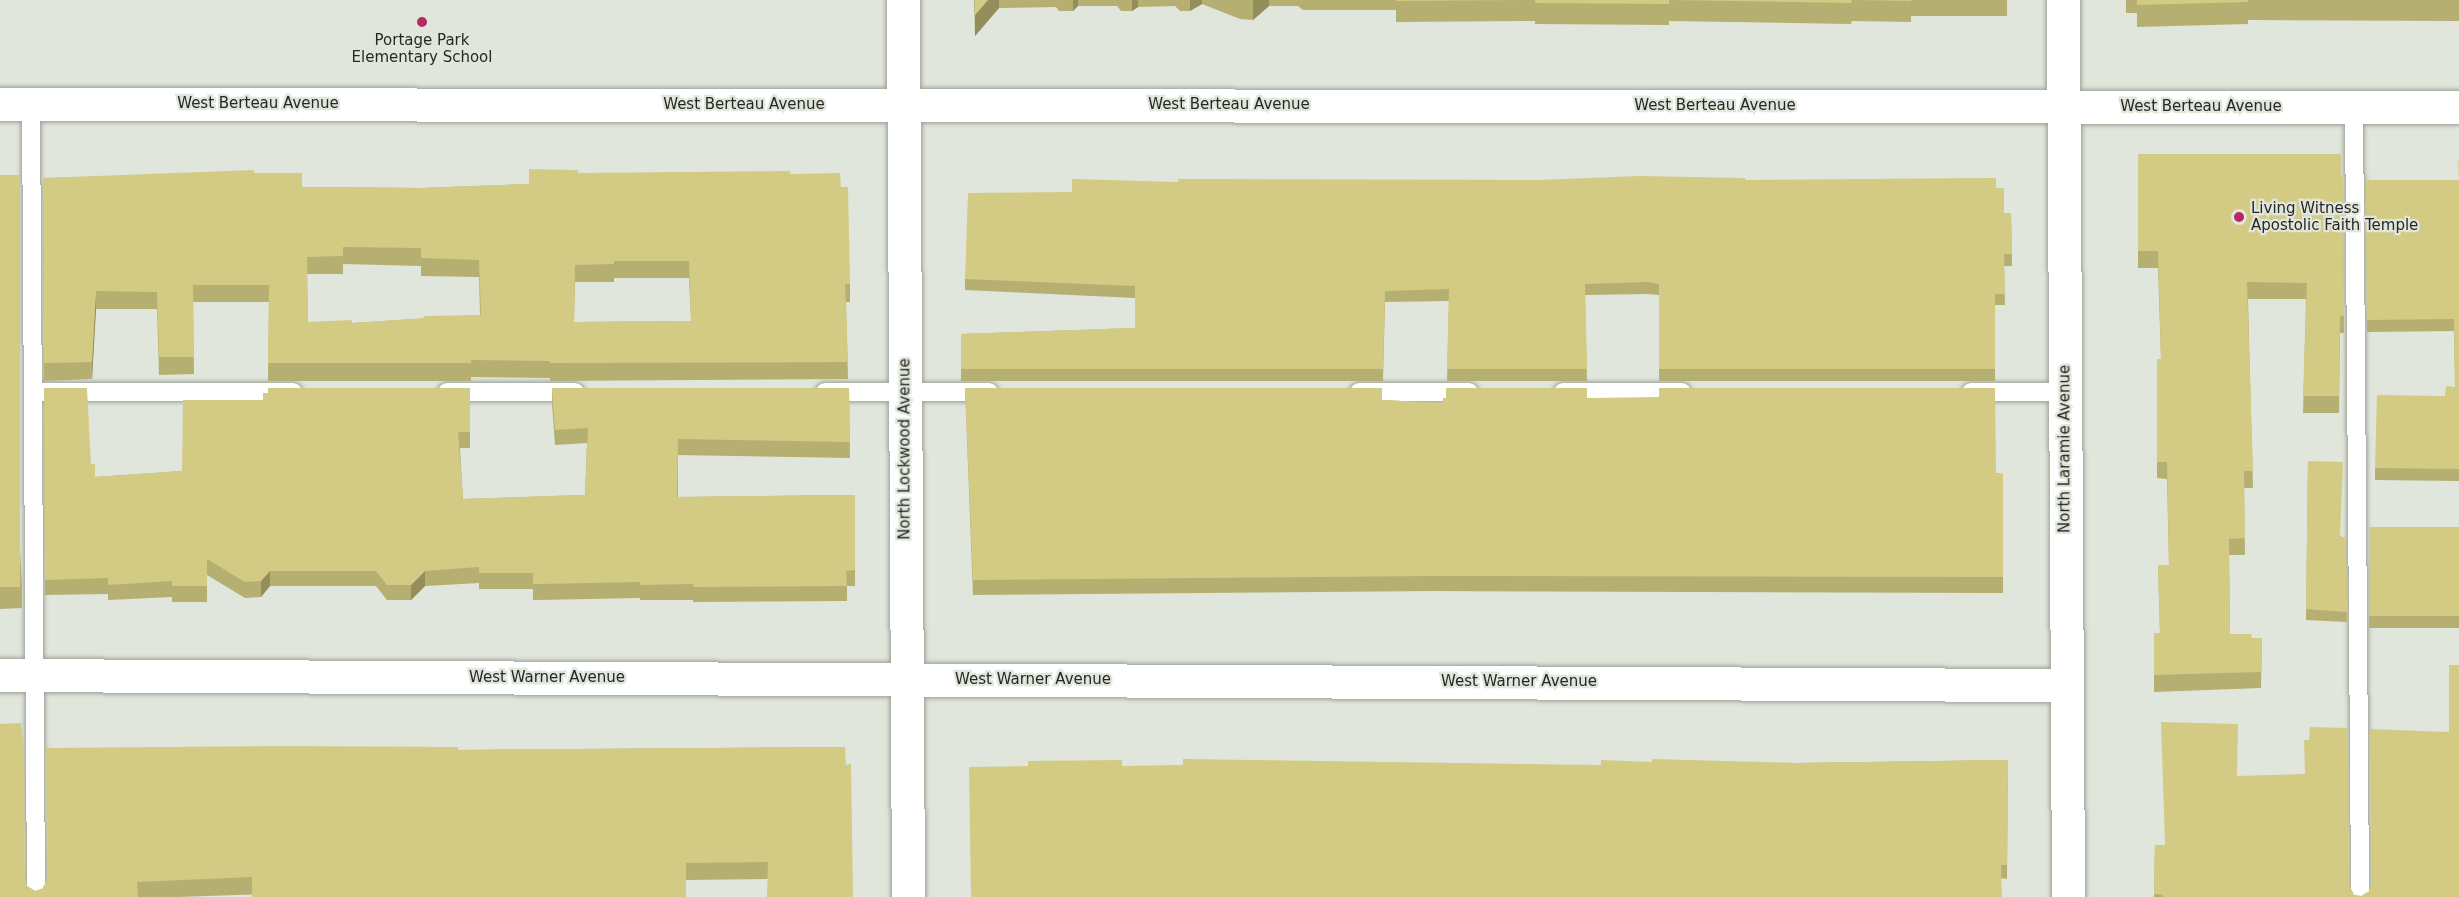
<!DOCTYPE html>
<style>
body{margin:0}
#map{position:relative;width:2459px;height:897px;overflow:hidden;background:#e0e6db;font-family:"DejaVu Sans",sans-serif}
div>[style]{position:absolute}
.roads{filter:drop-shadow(0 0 2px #9da298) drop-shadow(0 0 2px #9da298)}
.service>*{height:18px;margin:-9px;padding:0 9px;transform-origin:9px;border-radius:9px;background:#fff}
.minor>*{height:33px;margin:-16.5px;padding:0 16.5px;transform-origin:16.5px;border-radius:16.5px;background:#fff}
.tertiary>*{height:33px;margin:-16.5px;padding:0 16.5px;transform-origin:16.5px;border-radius:16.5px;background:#fff}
.wall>*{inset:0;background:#b5af72;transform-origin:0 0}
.shaded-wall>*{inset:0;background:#948e5c}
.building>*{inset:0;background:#d3cb84;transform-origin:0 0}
.dots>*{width:16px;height:16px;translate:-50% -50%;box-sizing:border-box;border:3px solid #e0e6db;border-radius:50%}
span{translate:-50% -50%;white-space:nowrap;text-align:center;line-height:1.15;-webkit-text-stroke:4.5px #e0e6db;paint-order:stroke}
.poi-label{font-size:15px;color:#262824}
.left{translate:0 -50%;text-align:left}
.street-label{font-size:15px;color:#262824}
</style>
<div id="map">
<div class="roads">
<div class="service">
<div style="left:31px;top:104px;width:793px;rotate:89.64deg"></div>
<div style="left:2354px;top:107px;width:790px;rotate:89.56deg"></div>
<div style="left:33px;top:392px;width:260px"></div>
<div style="left:447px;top:392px;width:128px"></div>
<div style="left:825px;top:392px;width:164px"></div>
<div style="left:1359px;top:392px;width:110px"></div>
<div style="left:1563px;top:392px;width:119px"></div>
<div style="left:1971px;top:392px;width:94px"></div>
</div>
<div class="minor">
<div style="left:903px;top:0;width:897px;rotate:89.68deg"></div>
<div style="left:0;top:104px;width:2459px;rotate:0.07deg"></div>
<div style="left:0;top:675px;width:2067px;rotate:0.28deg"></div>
</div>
<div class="tertiary">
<div style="left:2063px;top:0;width:897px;rotate:89.68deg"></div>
</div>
</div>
<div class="wall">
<div style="clip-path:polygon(974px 0,2007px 0,2007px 16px,1911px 16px,1911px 22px,1852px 21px,1851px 24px,1669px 21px,1669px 25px,1535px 24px,1535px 21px,1396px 22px,1396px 10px,1303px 10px,1298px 6px,1269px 6px,1253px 20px,1240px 19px,1202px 4px,1190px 11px,1180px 11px,1175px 6px,1138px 7px,1132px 11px,1121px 11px,1117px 6px,1078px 6px,1073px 11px,1059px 11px,1056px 7px,999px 8px,975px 36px)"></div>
<div style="clip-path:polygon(2126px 0,2459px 0,2459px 21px,2248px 20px,2248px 24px,2137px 27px,2137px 13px,2126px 13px)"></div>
<div style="clip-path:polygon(2138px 154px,2343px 175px,2344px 333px,2340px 333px,2339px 413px,2303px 413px,2306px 299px,2248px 299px,2253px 488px,2244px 488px,2245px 555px,2229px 555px,2230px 634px,2252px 638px,2262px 638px,2261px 688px,2154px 692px,2154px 633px,2160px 633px,2158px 565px,2169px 565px,2167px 479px,2157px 478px,2157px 359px,2161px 359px,2158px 268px,2138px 268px)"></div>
<div style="clip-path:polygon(2459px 161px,2459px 481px,2375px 480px,2375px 468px,2455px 387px,2454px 331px,2367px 332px,2366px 180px,2459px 180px)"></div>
<div style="clip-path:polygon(evenodd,254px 173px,302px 187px,422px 188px,529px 184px,578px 173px,790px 174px,841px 187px,850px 284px,850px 302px,846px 302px,848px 379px,550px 381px,550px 378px,471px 377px,471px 381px,268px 381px,269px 302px,193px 302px,194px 374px,159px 375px,157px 309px,96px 309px,92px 379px,44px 381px,43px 178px,254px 173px,343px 264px,421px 266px,421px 276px,479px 277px,480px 315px,352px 323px,308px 322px,307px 274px,343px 274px,343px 264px,254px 173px,614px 278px,689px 278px,691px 321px,574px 322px,575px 282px,614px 282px,614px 278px)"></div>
<div style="clip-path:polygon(0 176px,22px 587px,22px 608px,0 609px)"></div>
<div style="clip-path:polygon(1745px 180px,1996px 188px,2004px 213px,2011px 213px,2012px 266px,2004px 266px,2005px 305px,1995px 305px,1995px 381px,1659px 381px,1659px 295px,1647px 294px,1585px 295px,1587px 381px,1447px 381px,1449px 301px,1385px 302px,1383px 381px,961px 381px,961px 334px,1135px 328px,1135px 298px,965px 290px,965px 279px,1072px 192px,1178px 182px)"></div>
<div style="clip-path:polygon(44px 388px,91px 464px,95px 477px,182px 471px,263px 400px,470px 388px,470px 448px,460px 448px,463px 499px,585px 495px,587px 443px,555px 445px,552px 403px,552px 388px,849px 388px,850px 458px,678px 455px,678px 497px,855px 495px,855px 586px,847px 586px,847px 601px,693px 602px,693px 600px,640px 600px,640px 598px,533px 600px,533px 589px,479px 589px,479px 583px,425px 586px,411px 600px,387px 600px,376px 586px,270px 586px,261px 597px,245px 598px,207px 575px,207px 602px,172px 602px,172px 597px,108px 600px,108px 594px,45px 595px)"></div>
<div style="clip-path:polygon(965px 388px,1382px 400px,1443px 403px,1587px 398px,1996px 473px,2003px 474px,2003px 593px,1433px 591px,973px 595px)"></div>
<div style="clip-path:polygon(2308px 461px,2341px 537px,2346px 537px,2347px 622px,2306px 620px)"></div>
<div style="left:2459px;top:527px;width:101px;height:90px;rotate:90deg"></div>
<div style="clip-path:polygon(845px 747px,767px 879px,686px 880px,177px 897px,0 897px,25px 880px,27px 886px,35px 891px,458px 750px)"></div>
<div style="clip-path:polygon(2008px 760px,2007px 879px,1122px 766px,1601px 765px,1652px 762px,1797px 763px)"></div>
<div style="clip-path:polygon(2237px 776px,2349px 885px,2354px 895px,2361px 896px,2459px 897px,2154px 897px,2155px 845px,2165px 845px)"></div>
</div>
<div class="shaded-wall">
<div style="clip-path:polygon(988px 0,999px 0,999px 8px,975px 36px,975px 15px)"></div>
<div style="clip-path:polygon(1073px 0,1078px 0,1078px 6px,1073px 11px)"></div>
<div style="clip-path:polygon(1132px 0,1138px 0,1138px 7px,1132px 11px)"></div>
<div style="clip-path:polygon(1190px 0,1202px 0,1202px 4px,1190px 11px)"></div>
<div style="clip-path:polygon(1253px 0,1269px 0,1269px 6px,1253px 20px)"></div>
<div style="clip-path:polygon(96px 291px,96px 309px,92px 379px,92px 362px)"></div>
<div style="clip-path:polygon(270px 571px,270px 586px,261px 597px,261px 581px)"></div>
<div style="clip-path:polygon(425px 571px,425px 586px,411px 600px,411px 585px)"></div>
</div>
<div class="building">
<div style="clip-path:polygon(975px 0,988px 0,975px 15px)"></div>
<div style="clip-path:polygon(1396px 0,1911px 0,1911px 1px,1852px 0,1851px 3px,1669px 0,1669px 4px,1535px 3px,1535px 0,1396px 1px)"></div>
<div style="clip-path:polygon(2137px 0,2248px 0,2248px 2px,2137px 5px)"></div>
<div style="clip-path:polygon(2138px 154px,2341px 154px,2341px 175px,2343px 175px,2344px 316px,2340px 316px,2339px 396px,2303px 396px,2307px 283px,2247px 282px,2253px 471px,2244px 471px,2245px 538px,2229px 539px,2230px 634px,2251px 634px,2252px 638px,2262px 638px,2261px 672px,2154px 675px,2154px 633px,2160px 633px,2158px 565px,2169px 565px,2167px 462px,2157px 462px,2157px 359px,2161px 359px,2158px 251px,2138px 251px)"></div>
<div style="clip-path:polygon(2458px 161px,2459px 161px,2459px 469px,2375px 468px,2377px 395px,2445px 396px,2446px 386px,2455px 387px,2454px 319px,2367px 320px,2366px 180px,2459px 180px)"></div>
<div style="clip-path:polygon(evenodd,529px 169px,578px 170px,578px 173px,790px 171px,790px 174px,840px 173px,841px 187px,848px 187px,850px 284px,845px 284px,848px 362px,550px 363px,550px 361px,471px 360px,471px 363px,268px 363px,269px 285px,193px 285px,194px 357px,159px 357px,157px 292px,96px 291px,92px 362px,44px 363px,43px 178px,254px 170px,254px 173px,302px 173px,302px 187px,422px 188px,529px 184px,529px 169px,343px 247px,421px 248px,421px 258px,479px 260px,481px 315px,424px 316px,424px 318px,352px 323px,352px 320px,308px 322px,307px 257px,343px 256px,343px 247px,529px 169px,614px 261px,689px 261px,691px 321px,574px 322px,575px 265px,614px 264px,614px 261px)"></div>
<div style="left:20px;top:175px;width:412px;height:20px;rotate:90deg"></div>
<div style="clip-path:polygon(1640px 176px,1745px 178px,1745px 180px,1996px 178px,1996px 188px,2004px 188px,2004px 213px,2011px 213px,2012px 254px,2004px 254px,2005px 294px,1995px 294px,1995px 369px,1659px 369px,1659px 284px,1647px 282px,1585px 284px,1587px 369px,1447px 369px,1449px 289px,1385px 291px,1383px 369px,961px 369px,961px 334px,1135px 328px,1135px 286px,965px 279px,968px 193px,1072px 192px,1072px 179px,1178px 182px,1178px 179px,1537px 180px)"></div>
<div style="clip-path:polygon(44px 388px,87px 388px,91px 464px,95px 464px,95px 477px,182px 471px,183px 400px,263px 400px,263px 393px,268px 393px,268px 388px,470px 388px,470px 432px,458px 432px,463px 499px,585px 495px,588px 428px,555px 430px,552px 388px,849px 388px,850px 442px,678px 439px,677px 497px,855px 495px,855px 570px,846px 571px,847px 586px,693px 587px,693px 584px,640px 585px,640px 582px,533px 584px,533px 573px,479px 573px,479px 567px,425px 571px,411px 585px,387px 585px,376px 571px,270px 571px,261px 581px,245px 582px,207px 559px,207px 586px,172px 586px,172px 581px,108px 585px,108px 578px,45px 580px)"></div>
<div style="clip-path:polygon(965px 388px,1382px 388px,1382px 400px,1443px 403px,1443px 398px,1446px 398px,1446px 388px,1587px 388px,1587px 398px,1659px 397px,1659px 388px,1995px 388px,1996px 473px,2003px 474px,2003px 577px,1433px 576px,973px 580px)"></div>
<div style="clip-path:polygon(2308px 461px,2343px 462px,2340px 537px,2346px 537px,2347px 612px,2306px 609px)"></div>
<div style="left:2459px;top:527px;width:89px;height:90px;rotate:90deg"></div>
<div style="clip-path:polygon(2449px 665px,2459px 665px,2459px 897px,2163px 897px,2163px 895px,2154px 894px,2155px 845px,2165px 845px,2161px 722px,2238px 724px,2237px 776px,2305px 774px,2304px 740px,2309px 740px,2310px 727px,2348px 728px,2349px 885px,2354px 895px,2361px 896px,2369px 891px,2371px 885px,2370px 729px,2449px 732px)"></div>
<div style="clip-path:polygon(21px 723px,24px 749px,25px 880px,27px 886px,35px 891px,42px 889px,47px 880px,46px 748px,281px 746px,458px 747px,458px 750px,845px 747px,846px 765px,851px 764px,853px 897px,767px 897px,768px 862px,686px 863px,686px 897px,252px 897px,252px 877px,137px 882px,138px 897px,0 897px,0 724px)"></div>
<div style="clip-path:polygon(1183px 759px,1601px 765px,1601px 760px,1652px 762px,1652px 759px,1797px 763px,2008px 760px,2007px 865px,2001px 865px,2002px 897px,971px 897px,969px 767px,1028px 766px,1028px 761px,1122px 760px,1122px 766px,1183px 765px)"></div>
</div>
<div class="dots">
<div style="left:422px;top:22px;background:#b72a61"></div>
<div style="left:2239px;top:217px;background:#b72a61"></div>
</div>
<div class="poi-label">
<span style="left:422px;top:49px">Portage Park<br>Elementary School</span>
<span class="left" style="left:2251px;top:217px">Living Witness<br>Apostolic Faith Temple</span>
</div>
<div class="street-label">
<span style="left:258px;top:104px">West Berteau Avenue</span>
<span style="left:744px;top:105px">West Berteau Avenue</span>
<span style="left:1229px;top:105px">West Berteau Avenue</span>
<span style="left:1715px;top:106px">West Berteau Avenue</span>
<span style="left:2201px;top:107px">West Berteau Avenue</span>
<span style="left:905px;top:449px;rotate:-90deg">North Lockwood Avenue</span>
<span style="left:2065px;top:449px;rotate:-90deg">North Laramie Avenue</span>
<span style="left:547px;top:678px">West Warner Avenue</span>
<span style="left:1033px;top:680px">West Warner Avenue</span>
<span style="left:1519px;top:682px">West Warner Avenue</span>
</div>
</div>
